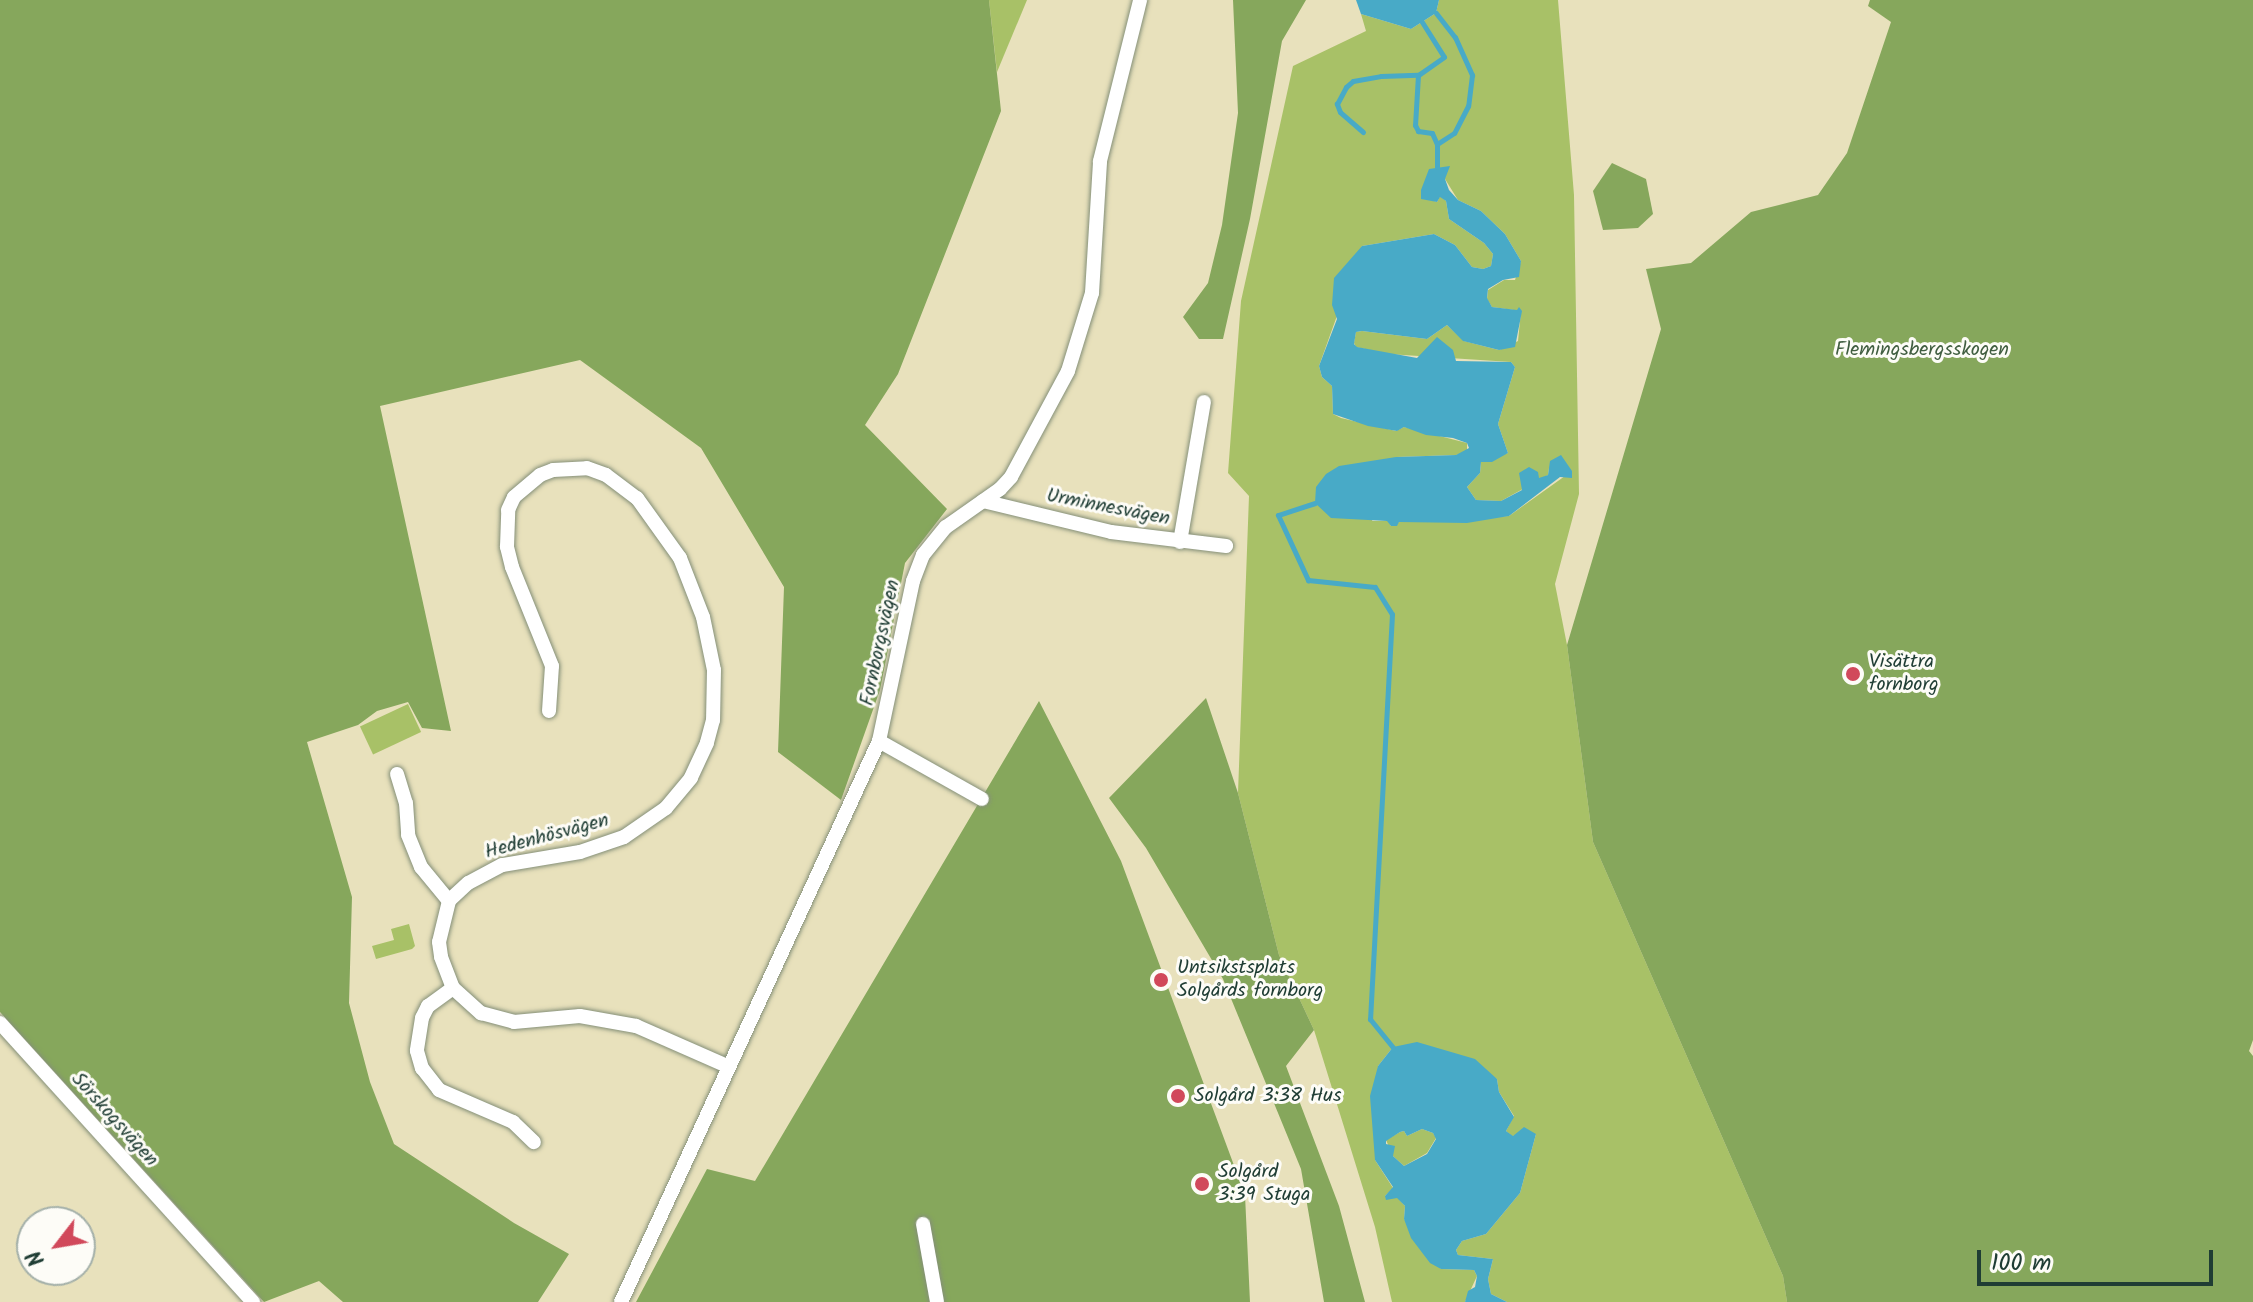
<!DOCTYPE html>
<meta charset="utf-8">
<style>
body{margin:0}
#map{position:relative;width:2253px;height:1302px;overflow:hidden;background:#e8e1bc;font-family:Kalam,sans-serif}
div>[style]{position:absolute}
.green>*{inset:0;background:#a8c167;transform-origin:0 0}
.forest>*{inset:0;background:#86a75c}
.water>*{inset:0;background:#48aac7}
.stream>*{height:5px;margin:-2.5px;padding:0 2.5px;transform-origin:2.5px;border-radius:2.5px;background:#48aac7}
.roads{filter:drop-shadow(0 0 2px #848f78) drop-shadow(0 0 2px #848f78)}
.minor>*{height:14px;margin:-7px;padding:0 7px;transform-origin:7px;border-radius:7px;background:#fff}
.dots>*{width:22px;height:22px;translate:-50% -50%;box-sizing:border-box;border:4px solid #fdfcf7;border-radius:50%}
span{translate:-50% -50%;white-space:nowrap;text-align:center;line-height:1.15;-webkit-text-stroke:6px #fdfcf7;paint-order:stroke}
.park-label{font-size:20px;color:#415e41}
.street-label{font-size:20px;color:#1f3d34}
.poi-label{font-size:20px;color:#1f3d34}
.left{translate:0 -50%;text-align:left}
.north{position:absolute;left:16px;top:1206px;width:80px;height:80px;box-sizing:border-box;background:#fdfcf7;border:2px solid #a4b0a9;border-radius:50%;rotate:239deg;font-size:22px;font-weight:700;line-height:32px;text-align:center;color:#1f3d34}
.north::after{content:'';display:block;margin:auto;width:28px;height:36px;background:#d1495b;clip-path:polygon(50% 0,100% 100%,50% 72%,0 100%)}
.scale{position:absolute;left:1977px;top:1250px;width:236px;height:36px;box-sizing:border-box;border:4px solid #1f3d34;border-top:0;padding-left:10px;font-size:24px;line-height:28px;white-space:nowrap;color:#1f3d34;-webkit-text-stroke:6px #fdfcf7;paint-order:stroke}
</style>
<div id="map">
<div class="green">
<div style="clip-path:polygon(989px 0,1027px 0,997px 72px)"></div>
<div style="clip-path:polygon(evenodd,1439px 0,1558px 0,1574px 195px,1579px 494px,1555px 584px,1567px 645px,1593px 842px,1783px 1276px,1787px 1302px,1507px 1302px,1491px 1294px,1488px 1279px,1493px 1259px,1458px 1255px,1456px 1250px,1462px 1241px,1486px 1234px,1520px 1193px,1536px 1134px,1512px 1136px,1506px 1131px,1514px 1116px,1499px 1092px,1497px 1079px,1393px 1047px,1378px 1066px,1375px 1160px,1393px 1188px,1385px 1196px,1397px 1197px,1405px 1206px,1404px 1219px,1441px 1269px,1474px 1270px,1477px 1276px,1465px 1302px,1392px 1302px,1375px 1227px,1314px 1030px,1279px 955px,1238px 793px,1249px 496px,1228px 473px,1241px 301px,1293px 66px,1366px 31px,1361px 14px,1411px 29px,1436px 13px,1439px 0,1445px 179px,1458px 200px,1481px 211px,1505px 234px,1521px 261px,1515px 280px,1504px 280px,1488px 290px,1487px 299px,1492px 307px,1521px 311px,1518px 341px,1499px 350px,1483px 346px,1464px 341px,1447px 325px,1427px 339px,1362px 331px,1356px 332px,1354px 343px,1356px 347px,1388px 354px,1511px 362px,1515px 367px,1498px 424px,1508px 453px,1481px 462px,1480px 473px,1467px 487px,1476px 500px,1501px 501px,1548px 475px,1549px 468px,1572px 471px,1509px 516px,1399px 522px,1391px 526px,1388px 521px,1372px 521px,1396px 457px,1456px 455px,1467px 453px,1467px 443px,1404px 427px,1396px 431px,1341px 418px,1333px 414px,1332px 386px,1322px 377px,1319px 366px,1362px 246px,1434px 234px,1455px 245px,1472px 267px,1483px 269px,1491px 266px,1493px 254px,1484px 243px,1449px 219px,1446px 201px,1440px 196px,1437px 202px,1428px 199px,1445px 179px)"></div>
<div style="left:408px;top:704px;width:31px;height:53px;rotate:65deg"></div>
<div style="clip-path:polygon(409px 924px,415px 946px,412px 949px,376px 959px,372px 946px,394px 940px,391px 929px)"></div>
<div style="clip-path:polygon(1422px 1129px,1433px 1133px,1436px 1138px,1427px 1153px,1404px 1166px,1393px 1156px,1386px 1140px,1400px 1132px,1404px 1131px,1407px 1136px)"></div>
</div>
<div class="forest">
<div style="clip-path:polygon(0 0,989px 0,1001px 111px,898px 374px,865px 425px,947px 509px,905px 563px,880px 690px,841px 800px,778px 752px,784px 587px,701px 448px,580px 360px,380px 406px,451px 731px,422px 728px,408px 702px,377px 711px,358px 725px,307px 742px,352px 897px,349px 1003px,370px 1082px,394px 1144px,514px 1223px,569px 1254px,538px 1302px,343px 1302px,319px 1281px,264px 1302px,0 1012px)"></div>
<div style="clip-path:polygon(1233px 0,1306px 0,1282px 41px,1250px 219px,1223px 339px,1199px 339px,1183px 317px,1208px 283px,1222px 225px,1238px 113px)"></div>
<div style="clip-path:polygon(1870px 0,2253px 0,2253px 1040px,2249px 1051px,2253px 1056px,2253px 1302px,1787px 1302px,1783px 1276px,1593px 842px,1567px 645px,1661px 329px,1646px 269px,1691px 263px,1751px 212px,1818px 195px,1847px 153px,1891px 22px,1868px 6px)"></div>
<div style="clip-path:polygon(1612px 163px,1646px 179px,1653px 214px,1638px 228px,1603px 230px,1593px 191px)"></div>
<div style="clip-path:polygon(1206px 698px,1238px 793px,1279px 955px,1314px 1030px,1286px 1066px,1339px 1206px,1365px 1302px,1324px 1302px,1301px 1169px,1223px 979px,1146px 848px,1109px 798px)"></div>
<div style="clip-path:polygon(1039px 701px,1121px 861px,1245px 1195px,1250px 1302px,636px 1302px,707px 1169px,755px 1181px)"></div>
</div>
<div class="water">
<div style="clip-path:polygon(1356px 0,1439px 0,1436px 13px,1411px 29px,1361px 14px)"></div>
<div style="clip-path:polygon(1450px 166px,1445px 179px,1449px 190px,1458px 200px,1481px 211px,1505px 234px,1521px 261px,1519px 277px,1503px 280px,1488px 289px,1487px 298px,1492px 307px,1517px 310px,1519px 307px,1522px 311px,1515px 347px,1499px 350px,1463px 341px,1447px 325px,1427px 339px,1362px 331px,1356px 332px,1354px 344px,1357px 347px,1417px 358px,1437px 337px,1453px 350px,1456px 361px,1511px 362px,1515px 367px,1498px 424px,1508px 453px,1492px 462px,1481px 462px,1480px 473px,1467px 487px,1476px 500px,1501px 501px,1522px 490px,1519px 473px,1529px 467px,1538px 472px,1539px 478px,1548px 475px,1550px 461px,1561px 455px,1572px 471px,1572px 478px,1560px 477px,1509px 516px,1467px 523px,1399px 522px,1397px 526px,1391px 526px,1387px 521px,1331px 518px,1315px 503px,1316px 487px,1326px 474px,1339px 466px,1396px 457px,1456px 455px,1469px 448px,1467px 443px,1453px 438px,1426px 435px,1404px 427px,1397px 431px,1368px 426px,1333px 414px,1332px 386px,1322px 377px,1319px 366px,1337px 319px,1332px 305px,1334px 278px,1362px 246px,1434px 234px,1455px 245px,1472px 267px,1483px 269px,1491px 266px,1493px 254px,1484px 243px,1449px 219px,1446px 201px,1440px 197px,1437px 202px,1421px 199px,1421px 190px,1429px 169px)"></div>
<div style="clip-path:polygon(evenodd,1417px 1042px,1475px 1059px,1497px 1079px,1499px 1092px,1514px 1117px,1506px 1131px,1513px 1136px,1524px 1127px,1536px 1134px,1520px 1193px,1486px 1234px,1462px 1241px,1456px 1250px,1458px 1255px,1493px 1259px,1488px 1279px,1491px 1294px,1507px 1302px,1465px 1302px,1468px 1291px,1475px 1287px,1477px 1276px,1474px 1270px,1441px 1269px,1430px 1263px,1411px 1238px,1404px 1219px,1405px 1206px,1397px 1198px,1386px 1200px,1385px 1196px,1393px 1187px,1375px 1160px,1370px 1096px,1378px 1066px,1393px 1047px,1417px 1042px,1422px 1129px,1433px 1133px,1436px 1139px,1427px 1154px,1404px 1166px,1393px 1156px,1395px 1146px,1386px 1144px,1386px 1141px,1400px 1132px,1404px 1131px,1407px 1136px,1422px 1129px)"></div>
</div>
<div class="stream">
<div style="left:1436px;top:13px;width:31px;rotate:52deg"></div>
<div style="left:1455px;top:37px;width:42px;rotate:65.9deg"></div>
<div style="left:1472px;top:75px;width:31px;rotate:97deg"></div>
<div style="left:1468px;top:106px;width:30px;rotate:117deg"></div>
<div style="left:1454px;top:133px;width:20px;rotate:147deg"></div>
<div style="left:1437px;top:144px;width:23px;rotate:90deg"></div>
<div style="left:1422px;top:22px;width:41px;rotate:57.8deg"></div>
<div style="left:1444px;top:57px;width:32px;rotate:145deg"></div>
<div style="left:1418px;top:75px;width:50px;rotate:93.4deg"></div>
<div style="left:1415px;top:125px;width:7px;rotate:63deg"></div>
<div style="left:1418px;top:131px;width:14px;rotate:8deg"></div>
<div style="left:1432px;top:133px;width:12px;rotate:66deg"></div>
<div style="left:1363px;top:132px;width:30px;rotate:-139deg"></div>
<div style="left:1340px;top:112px;width:9px;rotate:-111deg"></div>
<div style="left:1337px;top:104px;width:19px;rotate:-62deg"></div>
<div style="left:1346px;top:87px;width:9px;rotate:-41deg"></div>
<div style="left:1353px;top:81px;width:28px;rotate:-10deg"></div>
<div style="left:1381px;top:76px;width:37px;rotate:-2deg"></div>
<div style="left:1315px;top:503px;width:39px;rotate:162deg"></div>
<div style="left:1278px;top:515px;width:72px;rotate:65.2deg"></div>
<div style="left:1308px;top:580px;width:67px;rotate:6deg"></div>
<div style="left:1375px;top:587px;width:32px;rotate:58deg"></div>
<div style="left:1392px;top:614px;width:406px;rotate:93.1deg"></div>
<div style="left:1370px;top:1019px;width:36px;rotate:51deg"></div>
</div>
<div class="roads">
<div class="minor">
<div style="left:983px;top:501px;width:132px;rotate:13.6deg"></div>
<div style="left:1111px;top:532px;width:116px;rotate:6.9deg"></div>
<div style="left:1180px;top:542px;width:142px;rotate:-80.3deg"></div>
<div style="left:549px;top:711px;width:45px;rotate:-86.2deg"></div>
<div style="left:552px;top:666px;width:107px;rotate:-112deg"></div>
<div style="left:512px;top:567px;width:21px;rotate:-104deg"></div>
<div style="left:507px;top:547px;width:37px;rotate:-88deg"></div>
<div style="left:508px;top:510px;width:14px;rotate:-65deg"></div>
<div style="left:514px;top:497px;width:34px;rotate:-40deg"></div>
<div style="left:540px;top:475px;width:14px;rotate:-21deg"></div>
<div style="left:553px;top:470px;width:34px;rotate:-3deg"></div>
<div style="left:587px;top:468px;width:20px;rotate:20deg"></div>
<div style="left:606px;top:475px;width:39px;rotate:37deg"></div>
<div style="left:637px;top:498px;width:74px;rotate:54.4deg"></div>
<div style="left:680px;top:558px;width:63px;rotate:68.7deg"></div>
<div style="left:703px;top:617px;width:54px;rotate:78.3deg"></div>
<div style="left:714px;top:670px;width:50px;rotate:91.1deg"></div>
<div style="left:713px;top:720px;width:24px;rotate:105deg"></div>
<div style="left:707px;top:743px;width:38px;rotate:115deg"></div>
<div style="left:691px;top:778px;width:39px;rotate:130deg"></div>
<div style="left:666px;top:808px;width:51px;rotate:145.4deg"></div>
<div style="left:624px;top:837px;width:46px;rotate:161.2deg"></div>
<div style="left:580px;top:852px;width:79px;rotate:170.5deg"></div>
<div style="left:502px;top:865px;width:38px;rotate:152deg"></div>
<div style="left:468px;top:883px;width:26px;rotate:137deg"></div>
<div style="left:449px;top:901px;width:42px;rotate:103.7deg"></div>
<div style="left:439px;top:942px;width:15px;rotate:82deg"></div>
<div style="left:441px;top:957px;width:33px;rotate:69deg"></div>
<div style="left:453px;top:988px;width:38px;rotate:42deg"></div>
<div style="left:481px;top:1013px;width:34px;rotate:15deg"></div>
<div style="left:514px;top:1022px;width:66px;rotate:-5.2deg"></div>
<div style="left:580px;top:1016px;width:57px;rotate:10.1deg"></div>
<div style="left:636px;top:1026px;width:99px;rotate:23.7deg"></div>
<div style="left:879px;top:741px;width:118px;rotate:29.4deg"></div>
<div style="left:397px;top:774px;width:30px;rotate:73deg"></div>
<div style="left:406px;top:803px;width:32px;rotate:86deg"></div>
<div style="left:408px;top:835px;width:35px;rotate:68deg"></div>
<div style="left:421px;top:867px;width:44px;rotate:50.5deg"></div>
<div style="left:453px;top:988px;width:31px;rotate:144deg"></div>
<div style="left:428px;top:1006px;width:13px;rotate:117deg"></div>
<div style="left:422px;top:1018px;width:33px;rotate:99deg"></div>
<div style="left:417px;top:1051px;width:18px;rotate:74deg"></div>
<div style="left:422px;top:1068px;width:28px;rotate:52deg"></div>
<div style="left:439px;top:1090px;width:81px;rotate:23.4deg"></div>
<div style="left:513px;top:1122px;width:29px;rotate:44deg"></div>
<div style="left:0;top:1023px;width:377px;rotate:47.8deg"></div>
<div style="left:923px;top:1224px;width:79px;rotate:79.8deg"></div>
<div style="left:621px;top:1302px;width:617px;rotate:-65.3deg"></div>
<div style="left:879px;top:741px;width:164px;rotate:-78deg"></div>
<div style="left:913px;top:581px;width:28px;rotate:-69deg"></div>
<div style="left:923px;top:555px;width:36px;rotate:-51deg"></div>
<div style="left:946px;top:527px;width:66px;rotate:-35.1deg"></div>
<div style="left:1000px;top:489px;width:16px;rotate:-47deg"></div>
<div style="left:1011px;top:477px;width:120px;rotate:-61.7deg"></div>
<div style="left:1068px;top:371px;width:82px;rotate:-72.9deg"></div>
<div style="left:1092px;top:293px;width:132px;rotate:-86.5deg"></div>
<div style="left:1100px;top:161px;width:166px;rotate:-76deg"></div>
</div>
</div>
<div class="dots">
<div style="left:1853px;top:674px;background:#d1495b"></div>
<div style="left:1161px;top:980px;background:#d1495b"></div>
<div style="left:1178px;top:1096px;background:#d1495b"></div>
<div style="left:1202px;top:1184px;background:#d1495b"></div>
</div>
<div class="park-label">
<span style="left:1922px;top:350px">Flemingsbergsskogen</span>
</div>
<div class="street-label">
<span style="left:1108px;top:508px;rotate:11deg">Urminnesvägen</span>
<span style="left:881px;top:643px;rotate:-78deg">Fornborgsvägen</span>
<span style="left:547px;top:837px;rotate:-15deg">Hedenhösvägen</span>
<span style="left:114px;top:1120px;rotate:48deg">Sörskogsvägen</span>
</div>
<div class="poi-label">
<span class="left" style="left:1869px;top:674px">Visättra<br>fornborg</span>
<span class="left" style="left:1177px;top:980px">Untsikstsplats<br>Solgårds fornborg</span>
<span class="left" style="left:1194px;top:1096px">Solgård 3:38 Hus</span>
<span class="left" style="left:1218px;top:1184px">Solgård<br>3:39 Stuga</span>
</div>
<div class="north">N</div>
<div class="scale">100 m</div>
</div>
